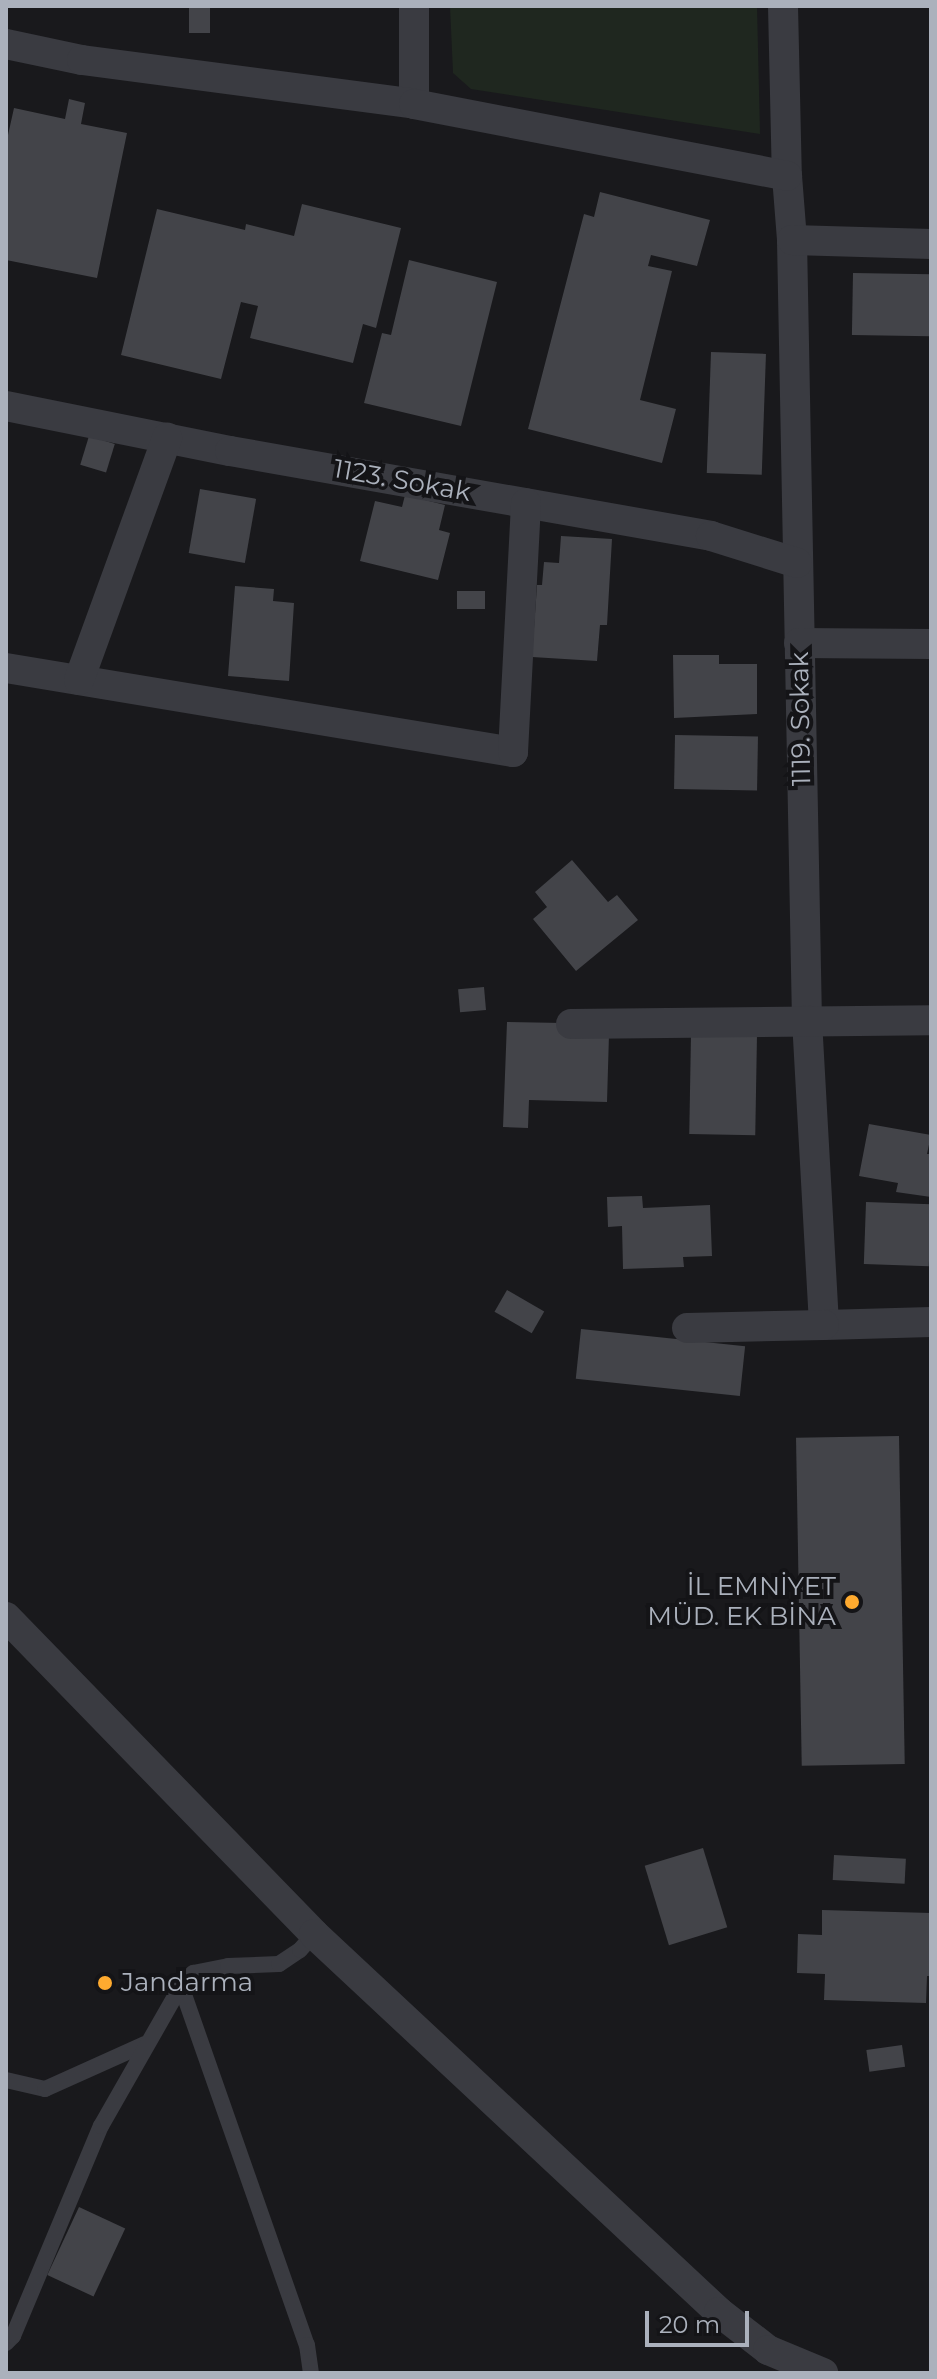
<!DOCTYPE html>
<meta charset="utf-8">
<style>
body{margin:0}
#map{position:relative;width:937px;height:2379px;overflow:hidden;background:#19191c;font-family:Montserrat,sans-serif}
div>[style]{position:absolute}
.green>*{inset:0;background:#1f271f}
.building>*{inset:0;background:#434449;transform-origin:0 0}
.service>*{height:16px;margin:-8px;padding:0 8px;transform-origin:8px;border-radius:8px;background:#3a3b41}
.minor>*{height:30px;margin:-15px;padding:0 15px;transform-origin:15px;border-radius:15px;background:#3a3b41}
.dots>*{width:22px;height:22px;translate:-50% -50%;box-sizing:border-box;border:4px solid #141417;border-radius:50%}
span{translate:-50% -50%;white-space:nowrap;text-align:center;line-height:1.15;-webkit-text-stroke:8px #141417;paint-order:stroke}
.street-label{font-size:26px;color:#abb1bc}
.poi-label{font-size:26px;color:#abb1bc}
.right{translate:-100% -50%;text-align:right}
.left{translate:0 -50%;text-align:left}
.frame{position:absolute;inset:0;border:8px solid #abb1bc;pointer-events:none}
.scale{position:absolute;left:645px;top:2311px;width:104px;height:36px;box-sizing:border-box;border:4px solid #abb1bc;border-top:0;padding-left:10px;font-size:24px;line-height:28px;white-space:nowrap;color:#abb1bc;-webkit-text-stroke:6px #141417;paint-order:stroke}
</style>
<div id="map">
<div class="green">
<div style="clip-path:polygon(450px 6px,757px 6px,760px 134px,471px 89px,453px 73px)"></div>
</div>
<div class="building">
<div style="left:189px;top:6px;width:21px;height:27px"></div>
<div style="clip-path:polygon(69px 99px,85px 103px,81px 124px,127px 133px,97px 278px,6px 260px,6px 144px,14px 108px,65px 119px)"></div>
<div style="clip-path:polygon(600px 192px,710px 220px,697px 266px,651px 255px,648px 266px,672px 271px,640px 400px,676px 409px,662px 463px,528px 429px,584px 214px,594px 217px)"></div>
<div style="clip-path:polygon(302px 204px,401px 228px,376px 328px,363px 324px,353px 363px,250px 338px,258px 306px,241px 302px,221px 379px,121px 355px,157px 209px,245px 230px,246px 224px,294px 236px)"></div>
<div style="clip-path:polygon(409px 260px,497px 282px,461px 426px,364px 403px,382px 333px,391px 335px)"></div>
<div style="left:853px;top:273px;width:78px;height:62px;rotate:1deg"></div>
<div style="left:711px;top:352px;width:55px;height:121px;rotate:2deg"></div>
<div style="left:89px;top:436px;width:27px;height:30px;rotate:17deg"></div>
<div style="left:200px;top:489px;width:57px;height:65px;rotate:10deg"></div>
<div style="clip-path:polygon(405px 495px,445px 505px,439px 530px,450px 533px,438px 580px,360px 561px,375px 501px,402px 507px)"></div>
<div style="clip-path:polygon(561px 536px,612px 539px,607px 625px,600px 625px,597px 661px,532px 657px,537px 585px,542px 585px,544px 562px,559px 563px)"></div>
<div style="clip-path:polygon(235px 586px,274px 589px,273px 601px,294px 603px,289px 681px,228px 676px)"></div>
<div style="left:457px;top:591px;width:28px;height:18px"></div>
<div style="clip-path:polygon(673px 655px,719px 655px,719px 664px,757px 664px,757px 714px,674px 718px)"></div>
<div style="left:675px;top:735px;width:83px;height:54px;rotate:1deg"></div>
<div style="clip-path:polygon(572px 860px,608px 902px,617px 895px,638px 920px,576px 971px,533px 919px,547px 907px,535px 892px)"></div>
<div style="left:484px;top:987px;width:23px;height:26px;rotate:85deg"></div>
<div style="clip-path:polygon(507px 1022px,563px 1023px,609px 1035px,607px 1102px,529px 1100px,528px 1128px,503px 1127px)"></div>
<div style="left:691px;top:1034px;width:66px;height:100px;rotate:1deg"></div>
<div style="clip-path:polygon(869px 1124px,931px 1135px,927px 1154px,931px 1154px,931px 1197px,896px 1192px,898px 1183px,859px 1176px)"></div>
<div style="clip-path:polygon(642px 1196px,643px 1208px,710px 1205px,712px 1256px,683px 1257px,684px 1267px,623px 1269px,622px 1226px,608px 1227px,607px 1197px)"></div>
<div style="left:866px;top:1202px;width:65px;height:62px;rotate:2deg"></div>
<div style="left:507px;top:1290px;width:43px;height:25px;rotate:30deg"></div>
<div style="left:581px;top:1329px;width:165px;height:50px;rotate:6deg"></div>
<div style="left:899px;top:1436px;width:328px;height:103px;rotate:89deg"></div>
<div style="left:703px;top:1848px;width:83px;height:61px;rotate:73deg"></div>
<div style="left:834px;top:1855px;width:72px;height:25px;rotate:3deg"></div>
<div style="clip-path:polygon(822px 1910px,931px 1913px,931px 1976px,927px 1976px,926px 2003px,824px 2000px,825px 1974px,797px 1973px,798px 1934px,822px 1935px)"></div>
<div style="left:902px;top:2045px;width:22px;height:36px;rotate:82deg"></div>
<div style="left:79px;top:2207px;width:51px;height:75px;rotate:25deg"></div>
</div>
<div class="service">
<div style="left:181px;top:1986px;width:380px;rotate:70.7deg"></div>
<div style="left:307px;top:2345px;width:28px;rotate:82deg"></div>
<div style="left:6px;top:2080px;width:40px;rotate:13deg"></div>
<div style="left:45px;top:2089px;width:110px;rotate:-24.2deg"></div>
<div style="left:6px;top:2343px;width:10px;rotate:-45deg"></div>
<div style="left:13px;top:2336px;width:228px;rotate:-67.3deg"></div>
<div style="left:101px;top:2126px;width:161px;rotate:-60.3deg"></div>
<div style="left:181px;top:1986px;width:18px;rotate:-47deg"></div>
<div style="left:193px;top:1973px;width:36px;rotate:-11deg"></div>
<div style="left:228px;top:1966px;width:51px;rotate:-2.2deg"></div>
<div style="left:279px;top:1964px;width:25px;rotate:-34deg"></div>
<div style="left:300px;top:1950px;width:21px;rotate:-49deg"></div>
</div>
<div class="minor">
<div style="left:414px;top:6px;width:98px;rotate:90deg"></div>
<div style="left:783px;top:6px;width:170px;rotate:88.7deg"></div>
<div style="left:787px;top:176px;width:64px;rotate:85.5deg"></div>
<div style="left:792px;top:240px;width:780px;rotate:88.9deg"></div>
<div style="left:807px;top:1020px;width:305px;rotate:86.8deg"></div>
<div style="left:824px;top:1325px;width:107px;rotate:-1.6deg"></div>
<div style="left:6px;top:44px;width:78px;rotate:11.9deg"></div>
<div style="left:82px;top:60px;width:335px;rotate:7.5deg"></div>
<div style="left:414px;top:104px;width:380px;rotate:10.9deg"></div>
<div style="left:792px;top:240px;width:139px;rotate:1.6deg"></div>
<div style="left:6px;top:406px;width:228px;rotate:11.4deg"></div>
<div style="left:230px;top:451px;width:488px;rotate:10deg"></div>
<div style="left:711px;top:536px;width:90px;rotate:17.4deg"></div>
<div style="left:799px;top:643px;width:132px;rotate:0.4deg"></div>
<div style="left:6px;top:668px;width:514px;rotate:9.41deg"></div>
<div style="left:513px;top:752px;width:249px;rotate:-87deg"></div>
<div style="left:79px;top:680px;width:258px;rotate:-70deg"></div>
<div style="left:571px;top:1024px;width:360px;rotate:-0.6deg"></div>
<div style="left:687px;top:1328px;width:137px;rotate:-1.3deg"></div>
<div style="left:6px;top:1617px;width:442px;rotate:45.8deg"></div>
<div style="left:314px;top:1934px;width:554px;rotate:43.03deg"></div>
<div style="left:719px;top:2312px;width:62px;rotate:37.8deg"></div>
<div style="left:768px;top:2350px;width:60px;rotate:22.7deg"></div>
</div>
<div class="dots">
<div style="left:852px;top:1602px;background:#feaa2f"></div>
<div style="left:105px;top:1983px;background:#feaa2f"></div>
</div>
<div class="street-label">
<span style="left:402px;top:481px;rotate:10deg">1123. Sokak</span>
<span style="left:801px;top:719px;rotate:-91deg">1119. Sokak</span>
</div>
<div class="poi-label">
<span class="right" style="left:836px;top:1602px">İL EMNİYET<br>MÜD. EK BİNA</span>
<span class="left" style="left:121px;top:1983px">Jandarma</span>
</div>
<div class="frame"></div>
<div class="scale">20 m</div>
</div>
